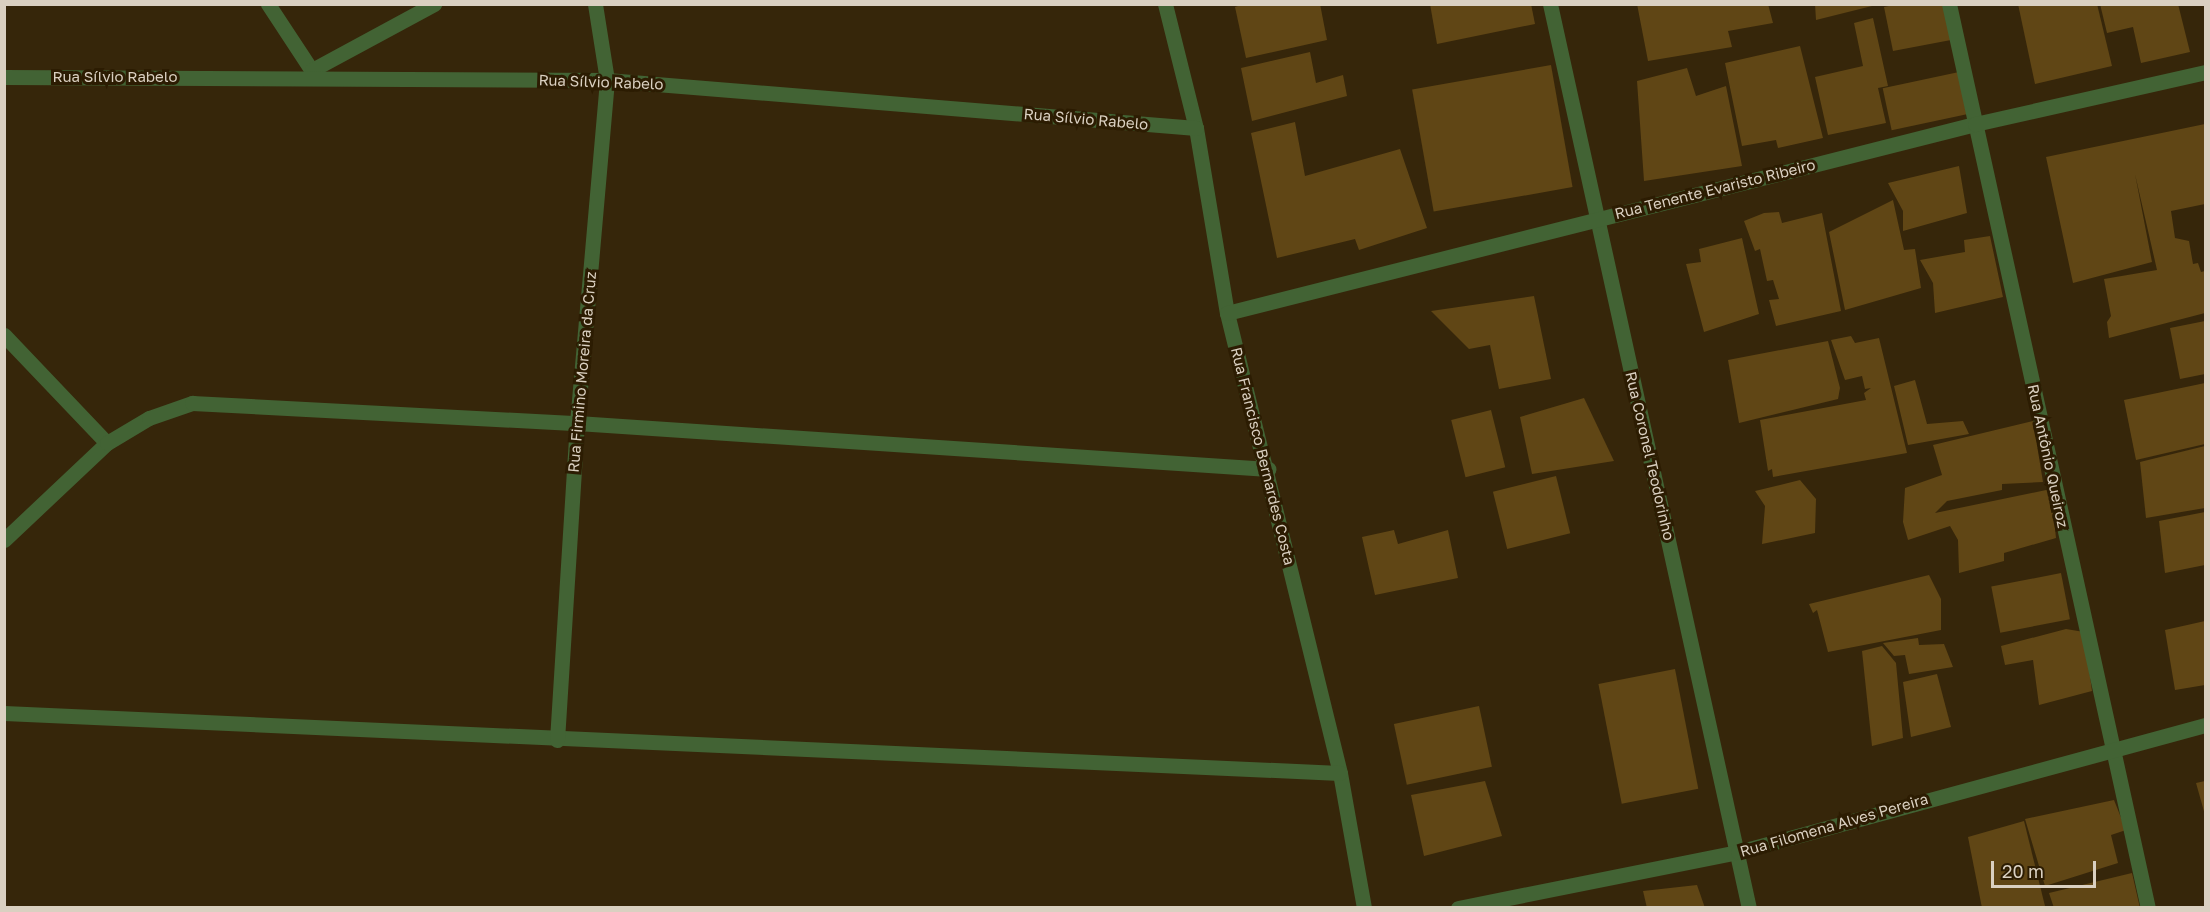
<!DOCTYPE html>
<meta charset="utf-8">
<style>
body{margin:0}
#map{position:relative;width:2210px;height:912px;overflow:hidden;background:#36260a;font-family:"Golos Text",sans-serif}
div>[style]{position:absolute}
.building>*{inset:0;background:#604615;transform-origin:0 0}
.minor>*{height:15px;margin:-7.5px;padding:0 7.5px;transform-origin:7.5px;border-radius:7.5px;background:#426334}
span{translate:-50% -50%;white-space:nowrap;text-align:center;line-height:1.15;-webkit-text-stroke:6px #2c1c02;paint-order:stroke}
.street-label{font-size:15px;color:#dad0c1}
.frame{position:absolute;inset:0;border:6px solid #dad0c1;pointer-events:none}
.scale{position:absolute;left:1991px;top:861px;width:105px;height:27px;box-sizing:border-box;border:3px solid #dad0c1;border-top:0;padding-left:8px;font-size:18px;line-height:21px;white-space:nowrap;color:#dad0c1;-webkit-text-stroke:4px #2c1c02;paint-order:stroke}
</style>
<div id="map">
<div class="building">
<div style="clip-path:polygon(1244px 4px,1320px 4px,1327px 40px,1246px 58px,1235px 7px)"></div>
<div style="clip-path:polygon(1430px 4px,1531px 4px,1535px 24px,1437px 44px)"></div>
<div style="clip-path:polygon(1637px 4px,1768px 4px,1773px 23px,1728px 31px,1732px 47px,1648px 61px)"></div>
<div style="clip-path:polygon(1815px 4px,1876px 4px,1876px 5px,1816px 20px)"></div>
<div style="clip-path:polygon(1898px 4px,1946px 4px,1951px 40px,1893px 51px,1884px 7px)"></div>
<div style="clip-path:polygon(2018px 4px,2097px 4px,2112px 66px,2035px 84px)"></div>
<div style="clip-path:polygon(2100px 4px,2178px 4px,2190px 52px,2141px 63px,2133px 27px,2107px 33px)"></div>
<div style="clip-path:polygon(1873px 18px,1888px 86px,1878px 88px,1886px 123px,1828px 135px,1815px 77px,1863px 66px,1854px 23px)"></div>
<div style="clip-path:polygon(1800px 46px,1823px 138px,1778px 148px,1776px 140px,1742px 146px,1725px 63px)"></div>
<div style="clip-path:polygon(1310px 52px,1316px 83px,1343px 75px,1347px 96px,1252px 121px,1241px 68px)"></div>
<div style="left:1551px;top:65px;width:124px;height:141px;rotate:80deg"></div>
<div style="clip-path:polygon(1687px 68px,1696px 96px,1726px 86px,1742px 166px,1644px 181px,1637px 81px)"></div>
<div style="left:1959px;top:72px;width:43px;height:78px;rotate:78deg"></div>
<div style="clip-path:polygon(1295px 122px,1305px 176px,1400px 149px,1427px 228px,1359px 250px,1355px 239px,1277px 258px,1251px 133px)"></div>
<div style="clip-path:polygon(2205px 124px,2205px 204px,2171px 211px,2175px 238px,2189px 241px,2193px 264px,2198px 263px,2201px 272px,2205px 271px,2205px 313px,2109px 338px,2107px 322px,2111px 316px,2104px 279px,2157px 270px,2135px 174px,2152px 262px,2073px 283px,2046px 157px)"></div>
<div style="clip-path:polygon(1959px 166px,1967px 213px,1903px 231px,1903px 211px,1888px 183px)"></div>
<div style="clip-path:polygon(1893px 200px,1904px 250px,1915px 249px,1921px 288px,1845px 310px,1829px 232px)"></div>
<div style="clip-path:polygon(1779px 212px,1782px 223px,1822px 213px,1841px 311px,1776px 326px,1769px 300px,1779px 299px,1773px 280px,1767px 281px,1760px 249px,1755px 251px,1744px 221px,1764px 213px)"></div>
<div style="clip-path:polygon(1990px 236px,2003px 297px,1935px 313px,1933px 283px,1920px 260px,1965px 252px,1964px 240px)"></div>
<div style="clip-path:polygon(1742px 238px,1759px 314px,1704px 332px,1686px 264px,1701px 262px,1699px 249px)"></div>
<div style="clip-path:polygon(1534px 296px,1551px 379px,1499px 389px,1490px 345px,1469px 349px,1431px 311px)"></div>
<div style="clip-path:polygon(2205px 321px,2205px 374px,2180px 379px,2170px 328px)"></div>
<div style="clip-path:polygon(1851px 336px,1855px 343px,1879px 338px,1907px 453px,1773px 477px,1772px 469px,1768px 471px,1760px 420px,1866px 400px,1864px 393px,1871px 388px,1865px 389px,1862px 376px,1845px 380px,1831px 340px)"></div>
<div style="clip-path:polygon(1828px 341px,1840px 388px,1838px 399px,1739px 423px,1728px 360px)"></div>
<div style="clip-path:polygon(1915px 380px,1927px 424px,1963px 421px,1969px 434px,1908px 445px,1894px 386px)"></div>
<div style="clip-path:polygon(2205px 383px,2205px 444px,2136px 460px,2124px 400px)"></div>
<div style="clip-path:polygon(1584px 398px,1614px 461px,1532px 474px,1520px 417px)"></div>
<div style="left:1491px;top:410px;width:59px;height:41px;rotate:76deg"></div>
<div style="clip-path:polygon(2033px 421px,2043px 482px,2002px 484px,2002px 490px,1947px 501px,1935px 513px,2051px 489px,2056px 538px,2004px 553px,2004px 561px,1959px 573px,1958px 540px,1950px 526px,1908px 540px,1903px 522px,1905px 488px,1942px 475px,1933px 445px)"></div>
<div style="clip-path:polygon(2205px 446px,2205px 508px,2146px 518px,2140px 462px)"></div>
<div style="left:1556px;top:476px;width:59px;height:65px;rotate:76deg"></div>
<div style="clip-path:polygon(1800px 480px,1816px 499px,1815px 533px,1762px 544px,1765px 506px,1755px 491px)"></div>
<div style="clip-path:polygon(2205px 512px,2205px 565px,2165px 573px,2159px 521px)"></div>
<div style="clip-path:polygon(1394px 530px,1398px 544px,1448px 530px,1458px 578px,1375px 595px,1362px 537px)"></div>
<div style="left:2061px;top:573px;width:47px;height:71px;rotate:79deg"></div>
<div style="clip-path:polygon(1929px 575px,1941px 599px,1941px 630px,1828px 652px,1817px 610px,1813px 613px,1809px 604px)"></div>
<div style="clip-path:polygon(2205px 621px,2205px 685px,2175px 690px,2165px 630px)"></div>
<div style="clip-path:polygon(2066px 629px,2084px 632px,2092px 691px,2039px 705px,2033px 660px,2005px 665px,2001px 646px)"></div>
<div style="clip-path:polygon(1918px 638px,1919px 645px,1944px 644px,1953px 667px,1909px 674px,1905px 655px,1894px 656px,1883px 643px)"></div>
<div style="clip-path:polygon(1882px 646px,1896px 663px,1903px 738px,1872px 746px,1862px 651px)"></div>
<div style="left:1675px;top:669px;width:122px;height:78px;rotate:79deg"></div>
<div style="clip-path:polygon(1937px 674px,1951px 727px,1911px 737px,1903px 682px)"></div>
<div style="left:1479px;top:706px;width:62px;height:87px;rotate:78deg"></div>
<div style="clip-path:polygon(1485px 781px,1502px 836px,1424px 856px,1411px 795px)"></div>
<div style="clip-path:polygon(2205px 781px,2205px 815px,2196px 783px)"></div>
<div style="clip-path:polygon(2114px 800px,2126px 830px,2111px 835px,2118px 863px,2045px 886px,2025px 819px)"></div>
<div style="clip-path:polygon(2024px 821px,2045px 906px,1982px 908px,1968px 837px)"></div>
<div style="clip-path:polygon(2132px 873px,2140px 908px,2054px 908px,2049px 893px)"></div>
<div style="clip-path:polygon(1697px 885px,1705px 908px,1647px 908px,1643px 891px)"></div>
</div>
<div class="minor">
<div style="left:268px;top:4px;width:87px;rotate:56.7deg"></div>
<div style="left:1165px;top:4px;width:128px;rotate:76deg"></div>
<div style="left:1196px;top:128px;width:188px;rotate:80.5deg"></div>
<div style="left:1227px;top:313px;width:474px;rotate:76.2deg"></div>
<div style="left:1340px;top:773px;width:137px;rotate:79.9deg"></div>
<div style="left:1550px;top:4px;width:926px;rotate:77.59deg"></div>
<div style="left:1949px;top:4px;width:926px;rotate:77.59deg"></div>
<div style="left:312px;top:70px;width:139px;rotate:-28.4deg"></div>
<div style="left:4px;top:77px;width:603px;rotate:0.29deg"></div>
<div style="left:607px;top:80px;width:591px;rotate:4.66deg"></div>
<div style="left:1227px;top:313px;width:772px;rotate:-14.18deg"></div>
<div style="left:1975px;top:124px;width:237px;rotate:-12.7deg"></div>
<div style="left:4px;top:335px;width:149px;rotate:46.4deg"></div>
<div style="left:4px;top:540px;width:141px;rotate:-43.3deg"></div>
<div style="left:107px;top:443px;width:49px;rotate:-30.8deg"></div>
<div style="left:149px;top:418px;width:46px;rotate:-19.2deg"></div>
<div style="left:192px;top:403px;width:386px;rotate:3deg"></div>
<div style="left:577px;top:423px;width:693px;rotate:3.81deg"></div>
<div style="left:4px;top:713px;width:1337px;rotate:2.57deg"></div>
<div style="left:557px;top:740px;width:318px;rotate:-86.4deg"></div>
<div style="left:577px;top:423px;width:344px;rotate:-85deg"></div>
<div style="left:607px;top:80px;width:77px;rotate:-99deg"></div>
<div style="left:1458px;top:908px;width:286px;rotate:-11.3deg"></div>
<div style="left:1738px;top:852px;width:485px;rotate:-15.2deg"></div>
</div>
<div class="street-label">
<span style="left:115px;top:77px">Rua Sílvio Rabelo</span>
<span style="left:601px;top:82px;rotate:2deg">Rua Sílvio Rabelo</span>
<span style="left:1086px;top:119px;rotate:5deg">Rua Sílvio Rabelo</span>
<span style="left:1715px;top:189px;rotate:-14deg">Rua Tenente Evaristo Ribeiro</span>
<span style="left:582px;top:372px;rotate:-85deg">Rua Firmino Moreira da Cruz</span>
<span style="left:1263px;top:456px;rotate:76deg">Rua Francisco Bernardes Costa</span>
<span style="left:1650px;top:456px;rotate:77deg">Rua Coronel Teodorinho</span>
<span style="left:2048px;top:456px;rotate:78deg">Rua Antônio Queiroz</span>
<span style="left:1834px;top:825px;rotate:-16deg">Rua Filomena Alves Pereira</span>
</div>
<div class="frame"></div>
<div class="scale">20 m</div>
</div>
